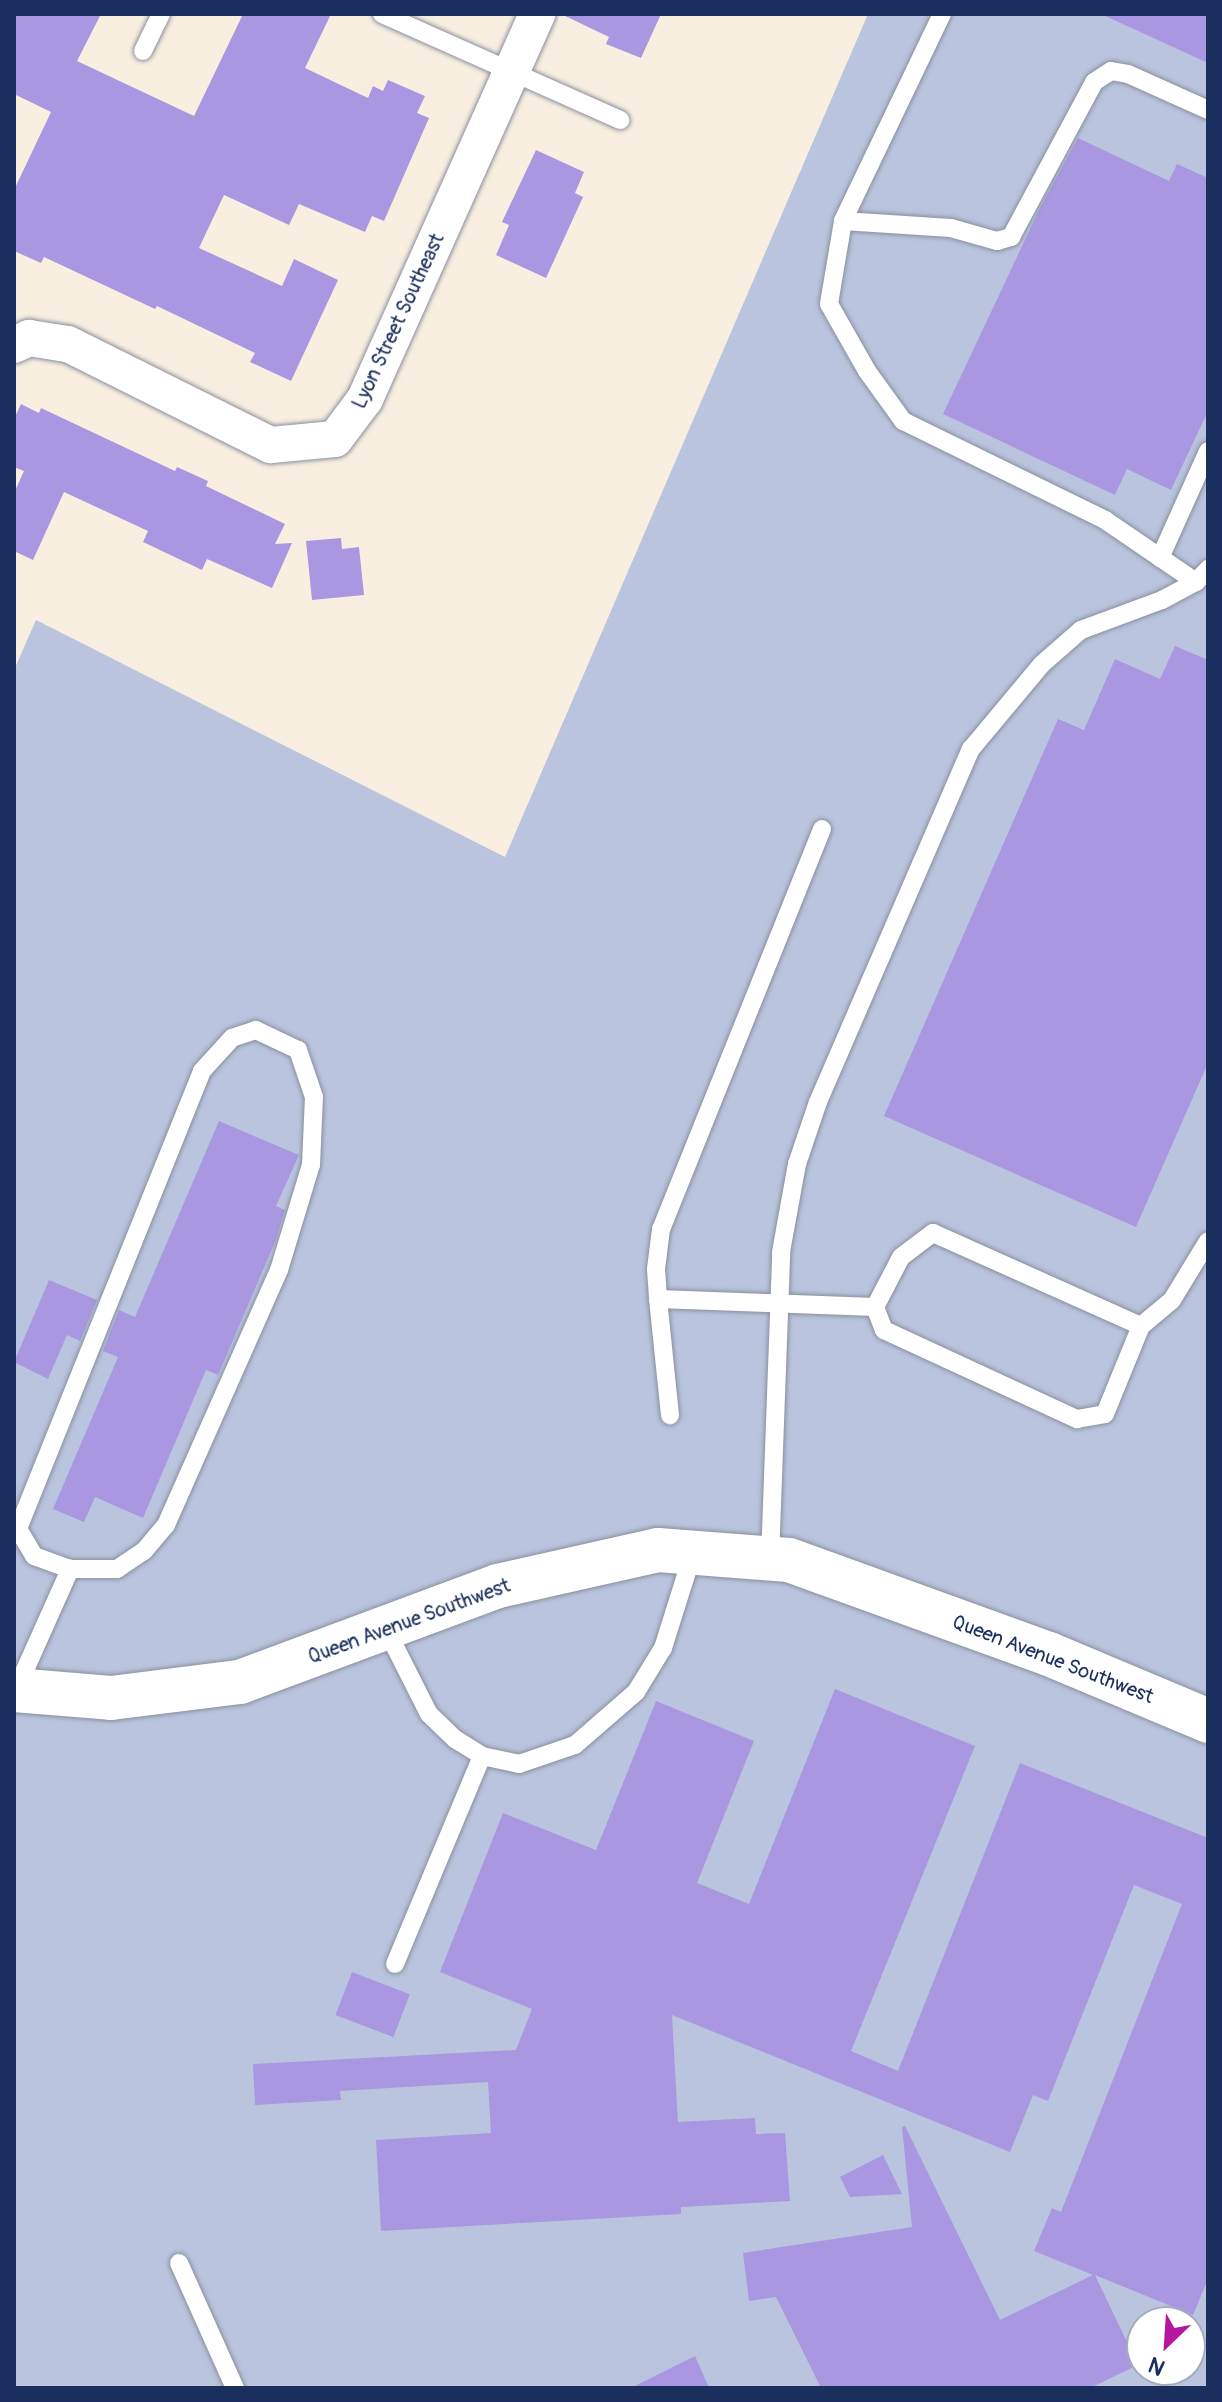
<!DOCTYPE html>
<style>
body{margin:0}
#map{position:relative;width:1222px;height:2402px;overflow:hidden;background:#f8efe0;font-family:Pangolin,sans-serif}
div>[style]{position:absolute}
.industrial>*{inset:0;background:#bac4de}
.building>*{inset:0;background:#a998e1;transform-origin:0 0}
.roads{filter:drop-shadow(0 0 2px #8a8f9f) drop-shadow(0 0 2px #8a8f9f)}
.service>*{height:18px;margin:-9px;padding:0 9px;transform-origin:9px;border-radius:9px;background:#fff}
.minor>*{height:36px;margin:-18px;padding:0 18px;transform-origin:18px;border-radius:18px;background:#fff}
.secondary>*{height:44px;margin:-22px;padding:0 22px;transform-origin:22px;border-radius:22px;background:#fff}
span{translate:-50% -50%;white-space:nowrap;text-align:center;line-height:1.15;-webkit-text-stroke:6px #fff;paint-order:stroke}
.street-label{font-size:20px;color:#1b2f5e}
.frame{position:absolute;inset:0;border:16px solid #1b2f5e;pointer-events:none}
.north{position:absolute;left:1126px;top:2306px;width:80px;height:80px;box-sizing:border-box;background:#fff;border:2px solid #a4acbf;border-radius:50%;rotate:205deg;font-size:22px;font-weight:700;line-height:32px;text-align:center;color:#1b2f5e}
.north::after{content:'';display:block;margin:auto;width:28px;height:36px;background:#b5179e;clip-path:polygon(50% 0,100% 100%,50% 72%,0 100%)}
</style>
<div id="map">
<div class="industrial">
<div style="clip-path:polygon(evenodd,868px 14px,1208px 14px,1208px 2388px,14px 2388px,14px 670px,36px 620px,505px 857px,868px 14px,1142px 2322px,1190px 2322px,1190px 2370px,1142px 2370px,1142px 2322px)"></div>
</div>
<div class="building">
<div style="clip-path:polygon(14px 14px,101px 14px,77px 61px,194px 116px,243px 14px,331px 14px,305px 68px,368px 98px,373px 86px,383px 91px,388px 80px,425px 96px,417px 113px,429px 118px,384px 221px,372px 216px,365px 232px,299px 204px,289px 225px,224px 195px,199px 248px,282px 286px,294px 259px,338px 280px,291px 381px,250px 362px,255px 353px,157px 306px,155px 309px,44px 257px,41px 263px,14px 251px,14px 190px,51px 112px,14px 94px)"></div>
<div style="clip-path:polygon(561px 14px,661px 14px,641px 58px,606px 44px,609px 37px)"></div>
<div style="clip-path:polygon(1101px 14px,1208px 14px,1208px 63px)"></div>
<div style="clip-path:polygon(1078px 138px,1169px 181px,1177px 164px,1208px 178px,1208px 411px,1171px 490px,1127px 469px,1115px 495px,943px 414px,1040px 208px)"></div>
<div style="clip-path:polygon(536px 150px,584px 172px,575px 193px,583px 197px,546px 278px,496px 255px,509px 225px,502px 222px)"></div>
<div style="clip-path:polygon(21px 404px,39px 413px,41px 408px,175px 471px,177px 467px,208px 481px,206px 486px,285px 524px,275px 544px,292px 543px,272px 588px,207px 559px,202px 570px,143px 542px,148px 531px,64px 492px,33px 560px,14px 551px,14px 493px,24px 471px,14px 467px,14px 419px)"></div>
<div style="clip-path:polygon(341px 538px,342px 549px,359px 547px,364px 595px,312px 600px,306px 541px)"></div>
<div style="clip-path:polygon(1175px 646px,1208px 660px,1208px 1063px,1136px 1227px,884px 1116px,1058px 719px,1084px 730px,1115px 659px,1160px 679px)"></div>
<div style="clip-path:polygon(219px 1121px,299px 1155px,276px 1206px,285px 1210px,275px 1242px,218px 1375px,206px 1370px,143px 1518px,95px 1497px,84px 1522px,53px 1509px,118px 1357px,103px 1351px,119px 1310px,135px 1317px)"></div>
<div style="clip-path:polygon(49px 1280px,97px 1300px,80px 1341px,67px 1335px,48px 1379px,14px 1362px)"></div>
<div style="clip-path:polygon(835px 1689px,975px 1746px,851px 2051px,898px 2071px,1020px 1763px,1208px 1838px,1208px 2279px,1193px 2315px,1095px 2275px,1138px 2365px,1090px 2388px,821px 2388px,776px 2297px,749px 2301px,743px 2253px,912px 2227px,902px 2127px,905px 2126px,1000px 2320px,1093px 2275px,1034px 2251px,1052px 2208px,1061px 2212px,1182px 1904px,1134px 1885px,1048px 2101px,1033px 2095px,1010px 2152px,672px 2015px,678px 2122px,755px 2118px,756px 2134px,785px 2133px,790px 2201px,681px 2207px,681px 2214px,381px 2231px,376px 2140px,491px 2133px,488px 2082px,340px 2091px,341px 2100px,255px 2105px,253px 2064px,516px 2050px,532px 2009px,440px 1972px,503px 1813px,596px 1850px,656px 1701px,754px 1741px,697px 1883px,749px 1904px)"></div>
<div style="left:352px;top:1972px;width:62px;height:46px;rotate:21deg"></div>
<div style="clip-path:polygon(883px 2155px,902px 2194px,850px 2197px,840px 2177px)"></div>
<div style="clip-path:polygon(695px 2356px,709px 2388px,631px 2388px)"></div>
</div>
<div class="roads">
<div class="service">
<div style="left:382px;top:14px;width:261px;rotate:24deg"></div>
<div style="left:942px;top:14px;width:229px;rotate:115.6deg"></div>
<div style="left:843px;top:221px;width:84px;rotate:99.6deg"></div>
<div style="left:829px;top:304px;width:77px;rotate:60.4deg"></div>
<div style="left:867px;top:371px;width:62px;rotate:54.2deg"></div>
<div style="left:903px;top:421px;width:225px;rotate:26.1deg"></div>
<div style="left:1105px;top:520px;width:110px;rotate:34.3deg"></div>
<div style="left:143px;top:51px;width:41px;rotate:-64.1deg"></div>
<div style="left:843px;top:221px;width:108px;rotate:3.7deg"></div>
<div style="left:951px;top:228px;width:48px;rotate:15.8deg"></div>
<div style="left:997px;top:241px;width:15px;rotate:-16deg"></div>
<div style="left:1011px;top:237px;width:176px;rotate:-61.8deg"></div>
<div style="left:1094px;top:82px;width:20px;rotate:-33deg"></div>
<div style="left:1111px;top:71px;width:17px;rotate:10deg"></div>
<div style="left:1128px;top:74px;width:88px;rotate:24.2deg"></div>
<div style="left:1160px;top:558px;width:117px;rotate:-65.8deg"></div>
<div style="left:822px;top:829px;width:431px;rotate:111.9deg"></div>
<div style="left:661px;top:1229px;width:40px;rotate:97.1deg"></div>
<div style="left:656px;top:1269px;width:30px;rotate:86deg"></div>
<div style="left:658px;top:1299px;width:217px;rotate:2.1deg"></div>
<div style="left:875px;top:1307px;width:25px;rotate:69deg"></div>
<div style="left:884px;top:1330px;width:213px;rotate:24.8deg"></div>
<div style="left:1077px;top:1419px;width:28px;rotate:-10deg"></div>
<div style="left:1105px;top:1414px;width:95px;rotate:-67.8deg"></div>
<div style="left:1141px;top:1326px;width:40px;rotate:-40deg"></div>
<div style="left:1172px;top:1300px;width:69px;rotate:-58.6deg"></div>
<div style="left:658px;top:1299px;width:117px;rotate:84.1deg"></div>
<div style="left:875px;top:1307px;width:56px;rotate:-62.5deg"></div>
<div style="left:901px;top:1257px;width:40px;rotate:-37deg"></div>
<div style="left:933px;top:1233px;width:228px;rotate:24.1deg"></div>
<div style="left:770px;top:1559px;width:307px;rotate:-87.9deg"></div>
<div style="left:781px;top:1252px;width:89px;rotate:-79.7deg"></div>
<div style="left:797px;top:1164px;width:65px;rotate:-71.3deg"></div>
<div style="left:818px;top:1102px;width:385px;rotate:-66.6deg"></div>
<div style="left:971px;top:749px;width:111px;rotate:-50.1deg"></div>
<div style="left:1042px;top:664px;width:52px;rotate:-41.1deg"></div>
<div style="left:1081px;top:630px;width:86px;rotate:-20.3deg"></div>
<div style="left:1162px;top:600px;width:38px;rotate:-28deg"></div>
<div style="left:1196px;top:582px;width:18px;rotate:-47deg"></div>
<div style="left:386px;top:1629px;width:95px;rotate:63.2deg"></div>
<div style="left:429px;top:1714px;width:36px;rotate:44deg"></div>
<div style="left:455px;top:1739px;width:32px;rotate:32deg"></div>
<div style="left:482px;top:1756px;width:38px;rotate:12deg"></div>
<div style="left:519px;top:1764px;width:59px;rotate:-18.7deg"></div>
<div style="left:575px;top:1745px;width:81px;rotate:-41deg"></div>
<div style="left:636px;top:1692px;width:52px;rotate:-58.5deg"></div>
<div style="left:663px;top:1648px;width:100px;rotate:-72.5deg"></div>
<div style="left:16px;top:1690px;width:133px;rotate:-65.9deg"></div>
<div style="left:70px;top:1569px;width:47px"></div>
<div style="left:117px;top:1569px;width:32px;rotate:-34deg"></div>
<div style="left:144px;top:1551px;width:34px;rotate:-50deg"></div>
<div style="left:166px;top:1525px;width:279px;rotate:-66.1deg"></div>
<div style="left:279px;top:1270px;width:110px;rotate:-73.1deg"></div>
<div style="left:311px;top:1165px;width:68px;rotate:-87.5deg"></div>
<div style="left:314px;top:1097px;width:50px;rotate:-108.8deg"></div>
<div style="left:298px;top:1050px;width:47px;rotate:-154.5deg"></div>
<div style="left:256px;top:1030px;width:25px;rotate:162deg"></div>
<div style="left:232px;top:1038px;width:45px;rotate:132.3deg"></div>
<div style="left:202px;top:1071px;width:494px;rotate:111.9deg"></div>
<div style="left:18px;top:1529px;width:31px;rotate:59deg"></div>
<div style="left:34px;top:1556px;width:38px;rotate:20deg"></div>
<div style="left:395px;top:1964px;width:225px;rotate:-67.3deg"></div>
<div style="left:179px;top:2263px;width:137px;rotate:65.9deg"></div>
</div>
<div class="minor">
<div style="left:14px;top:345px;width:17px;rotate:-25deg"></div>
<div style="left:29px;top:338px;width:39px;rotate:9deg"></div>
<div style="left:68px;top:344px;width:227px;rotate:26.5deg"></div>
<div style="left:271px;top:445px;width:64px;rotate:-5.4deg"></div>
<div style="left:335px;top:439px;width:50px;rotate:-53.1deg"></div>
<div style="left:365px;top:399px;width:422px;rotate:-65.9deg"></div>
</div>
<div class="secondary">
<div style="left:14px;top:1690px;width:97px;rotate:4.7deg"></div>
<div style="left:111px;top:1698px;width:130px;rotate:-7.1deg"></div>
<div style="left:240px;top:1682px;width:275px;rotate:-20.4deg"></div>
<div style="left:498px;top:1586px;width:164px;rotate:-12.7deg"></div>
<div style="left:658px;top:1550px;width:131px;rotate:4.4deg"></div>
<div style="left:789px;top:1560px;width:276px;rotate:19.9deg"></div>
<div style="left:1049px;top:1654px;width:173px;rotate:22.8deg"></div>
</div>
</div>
<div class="street-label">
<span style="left:398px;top:321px;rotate:-65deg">Lyon Street Southeast</span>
<span style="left:409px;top:1621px;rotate:-20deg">Queen Avenue Southwest</span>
<span style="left:1053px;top:1659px;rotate:21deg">Queen Avenue Southwest</span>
</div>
<div class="frame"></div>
<div class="north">N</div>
</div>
